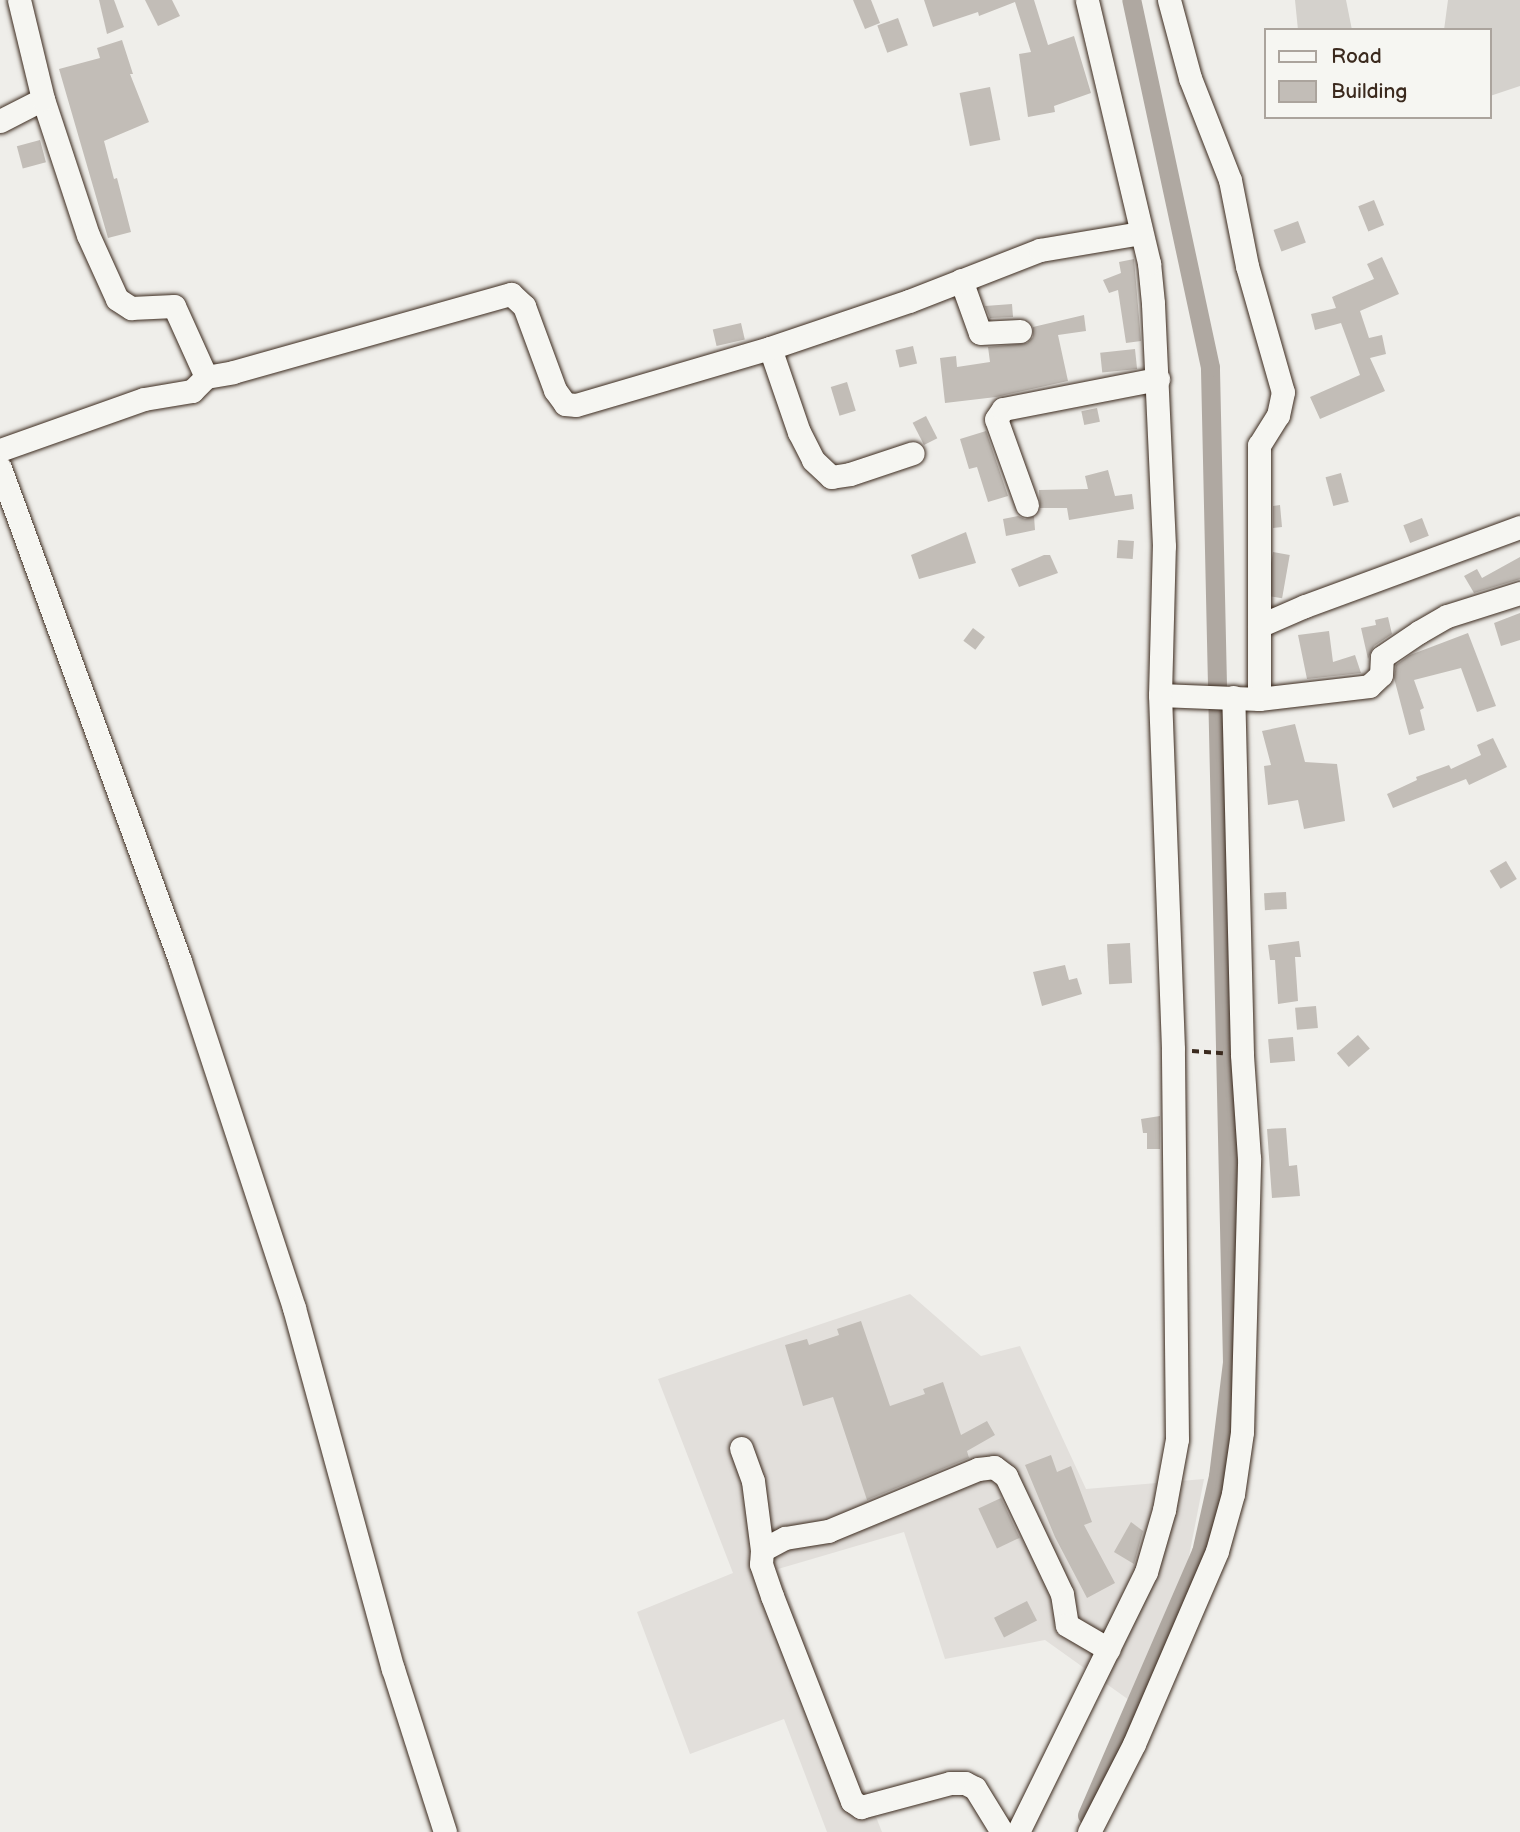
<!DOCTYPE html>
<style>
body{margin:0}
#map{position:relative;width:1520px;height:1832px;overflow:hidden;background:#efeeea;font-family:"Balsamiq Sans",sans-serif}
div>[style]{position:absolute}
.built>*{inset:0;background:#e2dfdb}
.green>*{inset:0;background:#d4d1cc}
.canal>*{height:19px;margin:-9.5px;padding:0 9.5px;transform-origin:9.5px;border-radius:9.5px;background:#afa8a1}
.building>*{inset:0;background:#c2bdb7;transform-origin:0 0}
.path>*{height:3.5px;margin-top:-1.75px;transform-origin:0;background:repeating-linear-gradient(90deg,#3b2a1e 0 7px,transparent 0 12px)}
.roads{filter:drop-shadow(0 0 2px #3b2a1e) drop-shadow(0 0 2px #3b2a1e)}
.minor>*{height:23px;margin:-11.5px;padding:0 11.5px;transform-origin:11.5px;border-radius:11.5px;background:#f6f6f2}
span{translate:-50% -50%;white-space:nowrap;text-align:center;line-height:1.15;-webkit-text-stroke:5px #f6f6f2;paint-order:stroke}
.legend{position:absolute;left:1264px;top:28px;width:228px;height:91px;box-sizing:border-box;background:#f6f6f2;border:2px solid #aba49d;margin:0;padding:9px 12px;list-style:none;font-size:21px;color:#3b2a1e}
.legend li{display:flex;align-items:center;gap:14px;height:35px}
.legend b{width:35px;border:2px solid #aba49d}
</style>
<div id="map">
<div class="built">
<div style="clip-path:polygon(910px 1294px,981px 1356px,1020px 1346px,1086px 1489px,1204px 1479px,1179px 1608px,1136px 1705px,1045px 1640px,945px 1659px,904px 1532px,778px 1569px,882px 1832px,827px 1832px,784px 1719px,690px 1754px,637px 1612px,733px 1573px,658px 1379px)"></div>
</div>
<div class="green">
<div style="clip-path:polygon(1295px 0,1346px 0,1352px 30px,1298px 30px)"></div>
<div style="clip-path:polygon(1448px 0,1520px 0,1520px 86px,1490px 96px,1490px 30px,1444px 30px)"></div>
</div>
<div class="canal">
<div style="left:1087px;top:1815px;width:287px;rotate:-66.6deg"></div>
<div style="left:1201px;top:1552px;width:78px;rotate:-77.4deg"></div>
<div style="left:1218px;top:1476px;width:115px;rotate:-83deg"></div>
<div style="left:1232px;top:1362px;width:995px;rotate:-91.27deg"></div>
<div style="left:1210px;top:367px;width:375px;rotate:-102.1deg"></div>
</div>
<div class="building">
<div style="clip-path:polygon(99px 0,114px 0,124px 27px,107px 34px)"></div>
<div style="clip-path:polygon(145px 0,172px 0,180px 16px,158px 26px)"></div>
<div style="clip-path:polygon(853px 0,871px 0,880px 23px,865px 29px)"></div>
<div style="clip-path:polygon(924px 0,1034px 0,1048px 45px,1074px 36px,1091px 93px,1054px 106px,1055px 112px,1028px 117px,1019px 54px,1031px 52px,1015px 2px,979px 16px,978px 12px,933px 27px)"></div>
<div style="left:898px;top:18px;width:29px;height:22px;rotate:70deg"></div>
<div style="clip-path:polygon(122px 40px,133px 74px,130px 74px,149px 122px,104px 141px,114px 179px,117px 178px,131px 232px,108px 238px,59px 69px,100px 58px,97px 48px)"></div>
<div style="left:990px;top:87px;width:54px;height:31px;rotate:79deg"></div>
<div style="left:40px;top:140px;width:23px;height:24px;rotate:75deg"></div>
<div style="left:1374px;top:200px;width:27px;height:17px;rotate:68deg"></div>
<div style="left:1298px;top:221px;width:23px;height:26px;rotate:70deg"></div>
<div style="clip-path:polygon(1382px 257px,1399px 294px,1360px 311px,1369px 338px,1382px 335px,1386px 354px,1370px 358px,1385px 391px,1320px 419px,1310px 397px,1360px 375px,1341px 323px,1315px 330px,1311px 314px,1336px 308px,1332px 297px,1374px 279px,1367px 264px)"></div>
<div style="clip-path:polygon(1134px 259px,1141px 341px,1126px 343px,1118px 290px,1109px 293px,1103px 280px,1121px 273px,1119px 262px)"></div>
<div style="clip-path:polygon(1012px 304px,1013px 317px,990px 318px,985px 306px)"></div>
<div style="clip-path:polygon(1084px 315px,1086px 331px,1058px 335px,1068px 381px,996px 397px,945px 403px,940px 358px,956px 356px,957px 367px,990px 362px,988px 347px,1027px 343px,1033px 337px,1033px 327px)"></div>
<div style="left:741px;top:323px;width:17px;height:29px;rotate:77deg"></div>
<div style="left:913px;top:346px;width:18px;height:18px;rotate:77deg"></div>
<div style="left:1135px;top:349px;width:20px;height:35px;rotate:84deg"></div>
<div style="left:847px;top:382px;width:30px;height:17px;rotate:73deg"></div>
<div style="left:1097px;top:408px;width:14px;height:16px;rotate:78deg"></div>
<div style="left:926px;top:416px;width:25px;height:15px;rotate:63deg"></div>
<div style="clip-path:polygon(986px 431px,1008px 496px,988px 502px,977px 467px,969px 469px,960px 439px)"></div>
<div style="clip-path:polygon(1108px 470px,1115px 496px,1132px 494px,1134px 509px,1069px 520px,1067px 508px,1040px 508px,1039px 490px,1088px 489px,1085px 476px)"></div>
<div style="left:1341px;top:473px;width:30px;height:16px;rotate:75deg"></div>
<div style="clip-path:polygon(1280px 505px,1282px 527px,1273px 528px,1273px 506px)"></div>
<div style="clip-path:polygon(1018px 516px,1025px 519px,1034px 516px,1035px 530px,1006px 536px,1003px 519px)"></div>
<div style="left:1422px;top:518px;width:19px;height:20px;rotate:69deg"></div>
<div style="clip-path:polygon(966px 532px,976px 563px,919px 579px,911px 555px)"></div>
<div style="left:1118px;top:540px;width:16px;height:18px;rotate:4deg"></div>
<div style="left:1273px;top:552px;width:17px;height:44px;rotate:10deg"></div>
<div style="clip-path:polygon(1044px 555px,1050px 555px,1058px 573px,1019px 587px,1011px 569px)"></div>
<div style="clip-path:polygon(1520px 557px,1520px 579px,1474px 593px,1464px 576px,1477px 569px,1482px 578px)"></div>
<div style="clip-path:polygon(1520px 613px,1520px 640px,1501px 646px,1494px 623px)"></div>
<div style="clip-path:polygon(1388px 617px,1392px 634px,1374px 646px,1368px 659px,1361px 628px,1376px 625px,1375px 620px)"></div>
<div style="left:973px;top:628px;width:15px;height:16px;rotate:37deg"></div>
<div style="clip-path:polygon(1329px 631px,1333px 662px,1355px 655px,1361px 673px,1307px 679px,1298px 635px)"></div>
<div style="clip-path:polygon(1468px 633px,1496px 706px,1477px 712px,1461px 668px,1414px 680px,1424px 708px,1420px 710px,1425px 730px,1409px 735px,1394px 678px,1396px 665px,1410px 655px)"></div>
<div style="clip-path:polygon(1295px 724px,1305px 762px,1337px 764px,1345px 821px,1304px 829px,1298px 800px,1268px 805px,1264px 766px,1271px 765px,1262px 731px)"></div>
<div style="clip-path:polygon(1493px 738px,1507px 767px,1469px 785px,1466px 779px,1393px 808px,1387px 794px,1417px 780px,1416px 777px,1449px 765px,1451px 769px,1481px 755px,1477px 745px)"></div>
<div style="left:1506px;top:861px;width:21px;height:19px;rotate:59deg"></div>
<div style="left:1286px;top:892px;width:17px;height:22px;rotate:87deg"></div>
<div style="clip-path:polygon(1299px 941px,1301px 957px,1295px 957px,1298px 1001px,1278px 1004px,1275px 960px,1270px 960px,1268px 945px)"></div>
<div style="left:1130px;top:943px;width:40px;height:23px;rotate:87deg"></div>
<div style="clip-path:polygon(1065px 965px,1069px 980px,1077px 978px,1082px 994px,1042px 1006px,1033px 972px)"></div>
<div style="left:1316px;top:1006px;width:22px;height:21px;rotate:85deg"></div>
<div style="left:1358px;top:1035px;width:18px;height:28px;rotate:49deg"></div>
<div style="left:1293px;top:1037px;width:24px;height:25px;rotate:85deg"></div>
<div style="clip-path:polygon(1160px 1116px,1160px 1149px,1147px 1149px,1147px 1133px,1143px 1133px,1141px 1119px)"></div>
<div style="clip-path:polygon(1286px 1128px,1289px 1166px,1297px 1165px,1300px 1196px,1272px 1198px,1267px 1129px)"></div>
<div style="clip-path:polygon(861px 1321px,890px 1406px,925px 1394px,923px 1389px,943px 1382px,961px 1435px,987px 1421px,995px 1435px,967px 1451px,969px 1458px,867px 1500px,833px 1397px,803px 1406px,785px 1345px,807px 1339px,809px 1345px,839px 1335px,837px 1329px)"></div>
<div style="clip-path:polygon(1051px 1455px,1057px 1472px,1071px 1466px,1092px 1522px,1084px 1525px,1115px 1583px,1087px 1598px,1055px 1537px,1025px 1465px)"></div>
<div style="left:1001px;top:1498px;width:44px;height:25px;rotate:65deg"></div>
<div style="clip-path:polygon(1131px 1522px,1143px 1531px,1134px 1564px,1114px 1552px)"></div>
<div style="left:1027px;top:1601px;width:22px;height:37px;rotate:63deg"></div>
</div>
<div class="path">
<div style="left:1192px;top:1051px;width:31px;rotate:4deg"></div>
</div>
<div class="roads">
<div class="minor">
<div style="left:1169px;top:0;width:81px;rotate:74.9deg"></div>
<div style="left:1190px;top:78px;width:110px;rotate:68.6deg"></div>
<div style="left:1230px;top:180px;width:88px;rotate:78.8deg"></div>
<div style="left:1247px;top:266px;width:131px;rotate:74.1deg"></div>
<div style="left:1283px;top:392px;width:24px;rotate:102deg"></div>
<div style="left:1278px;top:415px;width:36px;rotate:122deg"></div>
<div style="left:1259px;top:445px;width:254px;rotate:90deg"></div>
<div style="left:43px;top:99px;width:143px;rotate:71.7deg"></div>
<div style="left:88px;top:235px;width:70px;rotate:65.6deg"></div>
<div style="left:117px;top:299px;width:17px;rotate:33deg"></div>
<div style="left:131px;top:308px;width:43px;rotate:-2.7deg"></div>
<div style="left:174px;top:306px;width:78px;rotate:65.7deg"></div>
<div style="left:206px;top:377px;width:27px;rotate:-10deg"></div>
<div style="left:233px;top:372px;width:289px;rotate:-15.7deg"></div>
<div style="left:511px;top:294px;width:18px;rotate:43deg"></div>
<div style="left:524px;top:306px;width:90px;rotate:69.7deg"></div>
<div style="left:555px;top:390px;width:17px;rotate:54deg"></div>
<div style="left:565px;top:404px;width:11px;rotate:5deg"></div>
<div style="left:576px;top:405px;width:202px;rotate:-16.4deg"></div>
<div style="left:770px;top:348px;width:89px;rotate:71deg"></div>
<div style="left:799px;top:432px;width:31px;rotate:63deg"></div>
<div style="left:813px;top:460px;width:25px;rotate:43deg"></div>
<div style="left:831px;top:477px;width:19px;rotate:-9deg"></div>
<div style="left:850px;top:474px;width:66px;rotate:-18.4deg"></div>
<div style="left:0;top:121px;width:48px;rotate:-27.1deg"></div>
<div style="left:43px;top:99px;width:102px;rotate:-103.6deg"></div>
<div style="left:961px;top:280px;width:56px;rotate:70.3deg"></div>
<div style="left:980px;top:333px;width:40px;rotate:-2.9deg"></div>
<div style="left:770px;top:348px;width:147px;rotate:-18.7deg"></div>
<div style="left:909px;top:301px;width:141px;rotate:-21.3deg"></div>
<div style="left:1040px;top:250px;width:102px;rotate:-9.6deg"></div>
<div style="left:0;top:450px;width:153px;rotate:-19.5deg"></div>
<div style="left:144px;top:399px;width:49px;rotate:-9.5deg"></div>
<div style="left:192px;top:391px;width:20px;rotate:-45deg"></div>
<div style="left:0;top:468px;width:525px;rotate:69.94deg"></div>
<div style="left:180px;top:961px;width:365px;rotate:71.8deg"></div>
<div style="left:294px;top:1308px;width:374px;rotate:74.7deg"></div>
<div style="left:393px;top:1669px;width:171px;rotate:72.3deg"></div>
<div style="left:1027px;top:505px;width:91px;rotate:-109.8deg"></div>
<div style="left:996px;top:419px;width:12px;rotate:-55deg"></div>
<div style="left:1003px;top:409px;width:158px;rotate:-11deg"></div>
<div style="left:1259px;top:626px;width:50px;rotate:-23.5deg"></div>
<div style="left:1305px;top:606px;width:229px;rotate:-20.2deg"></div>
<div style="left:1160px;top:695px;width:99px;rotate:2.3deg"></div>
<div style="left:1259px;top:699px;width:111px;rotate:-6.7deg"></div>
<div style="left:1369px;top:686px;width:16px;rotate:-43deg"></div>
<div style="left:1381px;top:675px;width:18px;rotate:-87deg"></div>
<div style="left:1382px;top:657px;width:45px;rotate:-34deg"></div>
<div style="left:1419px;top:632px;width:32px;rotate:-30deg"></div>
<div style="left:1447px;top:616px;width:77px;rotate:-17.5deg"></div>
<div style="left:741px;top:1448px;width:35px;rotate:70deg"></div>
<div style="left:753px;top:1481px;width:70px;rotate:82.6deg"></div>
<div style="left:762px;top:1550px;width:26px;rotate:-28deg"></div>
<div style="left:785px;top:1538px;width:44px;rotate:-9.2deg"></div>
<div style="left:828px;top:1531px;width:162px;rotate:-22.5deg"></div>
<div style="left:978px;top:1469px;width:16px;rotate:-7deg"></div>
<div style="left:994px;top:1467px;width:15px;rotate:37deg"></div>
<div style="left:1006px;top:1476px;width:131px;rotate:64.6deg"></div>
<div style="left:1062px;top:1594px;width:31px;rotate:81deg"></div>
<div style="left:1067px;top:1625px;width:48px;rotate:30.3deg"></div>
<div style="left:762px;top:1550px;width:14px;rotate:94deg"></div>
<div style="left:761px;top:1564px;width:34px;rotate:71deg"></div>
<div style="left:772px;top:1596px;width:220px;rotate:68.7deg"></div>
<div style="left:852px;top:1801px;width:11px;rotate:34deg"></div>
<div style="left:861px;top:1807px;width:92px;rotate:-15.1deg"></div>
<div style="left:950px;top:1783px;width:15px"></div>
<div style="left:965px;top:1783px;width:11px;rotate:27deg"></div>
<div style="left:975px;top:1788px;width:52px;rotate:58.5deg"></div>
<div style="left:1018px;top:1832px;width:290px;rotate:-63.8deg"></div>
<div style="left:1146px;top:1572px;width:65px;rotate:-73.8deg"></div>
<div style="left:1164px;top:1510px;width:72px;rotate:-79.6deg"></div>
<div style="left:1177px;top:1439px;width:390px;rotate:-90.6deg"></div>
<div style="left:1173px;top:1049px;width:354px;rotate:-92.1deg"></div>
<div style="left:1160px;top:695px;width:149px;rotate:-88.5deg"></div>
<div style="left:1164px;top:546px;width:243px;rotate:-92.6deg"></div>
<div style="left:1153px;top:303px;width:40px;rotate:-95.7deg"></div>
<div style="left:1149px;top:263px;width:270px;rotate:-103.3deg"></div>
<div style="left:1089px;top:1832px;width:99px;rotate:-62.9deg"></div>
<div style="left:1134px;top:1744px;width:210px;rotate:-66.7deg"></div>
<div style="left:1217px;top:1551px;width:59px;rotate:-74.3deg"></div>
<div style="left:1233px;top:1494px;width:63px;rotate:-81.7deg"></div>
<div style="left:1242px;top:1432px;width:274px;rotate:-88.5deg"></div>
<div style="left:1249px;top:1158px;width:104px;rotate:-93.9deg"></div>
<div style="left:1242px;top:1054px;width:357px;rotate:-91.4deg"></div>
</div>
</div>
<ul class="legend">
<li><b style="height:9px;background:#f6f6f2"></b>Road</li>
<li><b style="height:19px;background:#c2bdb7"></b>Building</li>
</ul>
</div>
